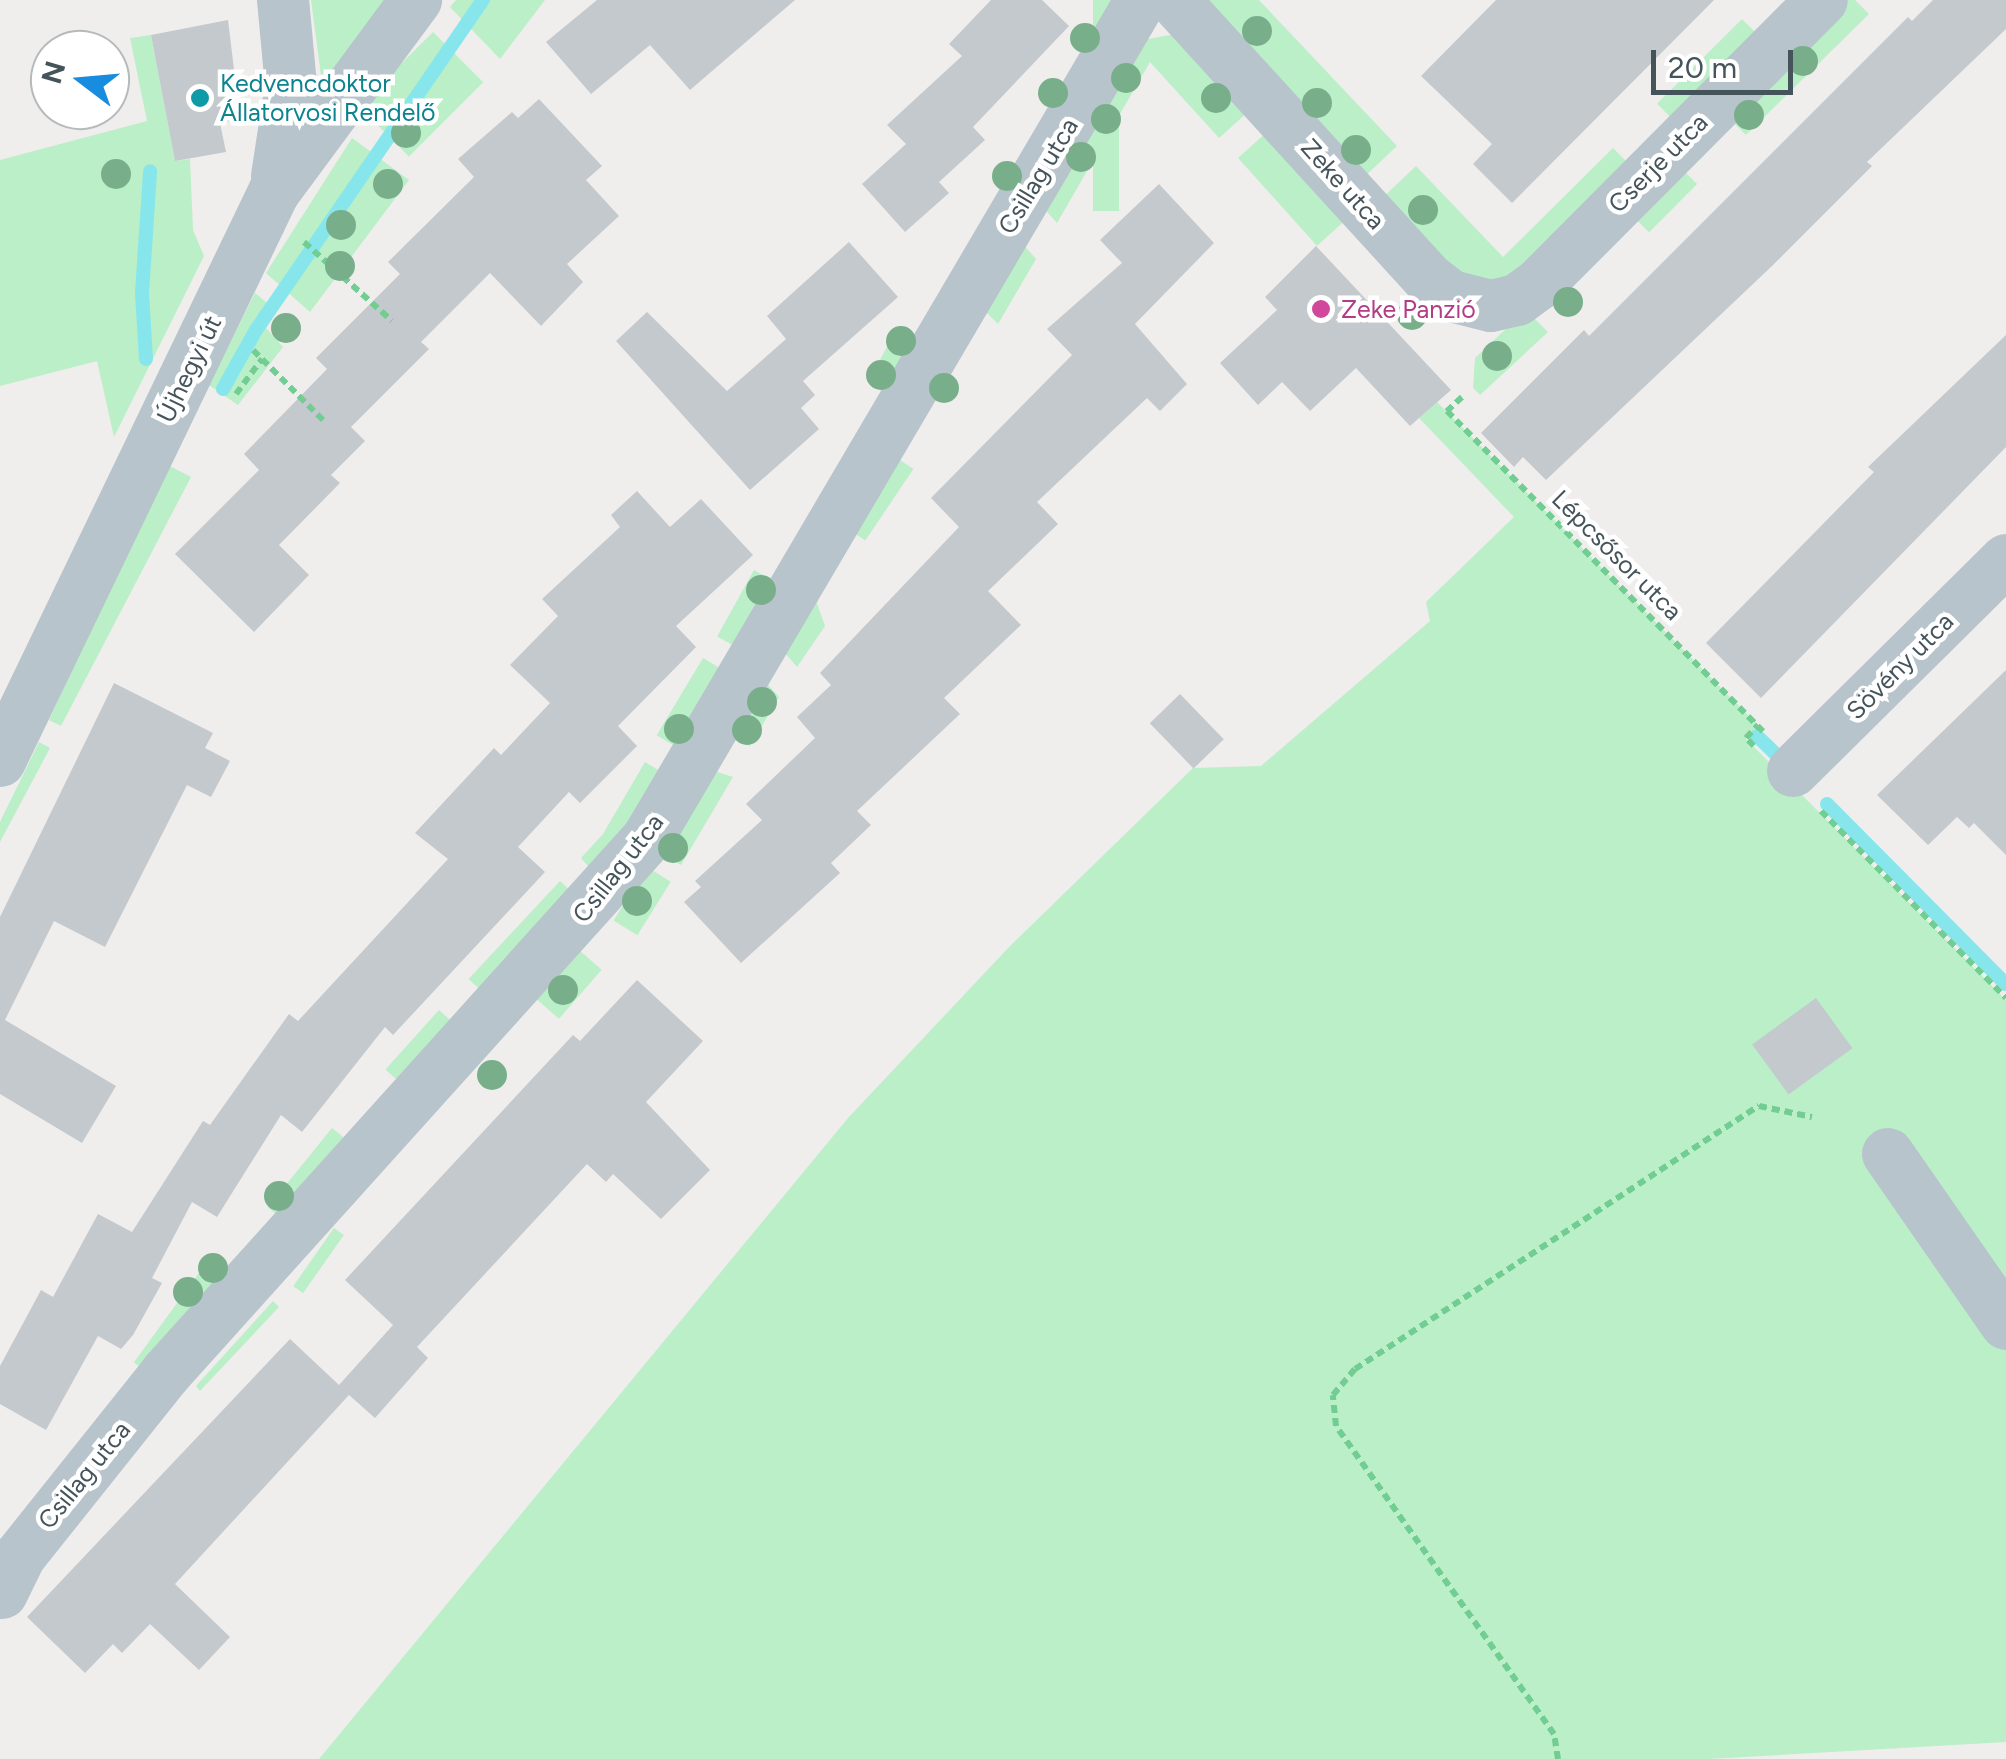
<!DOCTYPE html>
<meta charset="utf-8">
<style>
body{margin:0}
#map{position:relative;width:2006px;height:1759px;overflow:hidden;background:#f0eded;font-family:Figtree,sans-serif}
div>[style]{position:absolute}
.green>*{inset:0;background:#baefc7;transform-origin:0 0}
.stream>*{height:14px;margin:-7px;padding:0 7px;transform-origin:7px;border-radius:7px;background:#87e6ec}
.building>*{inset:0;background:#c4c9cd;transform-origin:0 0}
.path>*{height:6px;margin-top:-3px;transform-origin:0;background:repeating-linear-gradient(90deg,#72cd92 0 8px,transparent 0 13px)}
.minor>*{height:52px;margin:-26px;padding:0 26px;transform-origin:26px;border-radius:26px;background:#b8c4cb}
.trees>*{width:30px;height:30px;margin:-15px;border-radius:50%;background:#78af8a}
.dots>*{width:28px;height:28px;translate:-50% -50%;box-sizing:border-box;border:5px solid #fff;border-radius:50%}
span{translate:-50% -50%;white-space:nowrap;text-align:center;line-height:1.15;-webkit-text-stroke:9px #fff;paint-order:stroke}
.culture-label{font-size:25px;color:#0d838f}
.left{translate:0 -50%;text-align:left}
.street-label{font-size:25px;color:#45545b}
.hotel-label{font-size:25px;color:#b23c85}
.north{position:absolute;left:30px;top:30px;width:100px;height:100px;box-sizing:border-box;background:#fff;border:2px solid #b5bbbd;border-radius:50%;rotate:286deg;font-size:28px;font-weight:700;line-height:40px;text-align:center;color:#45545b}
.north::after{content:'';display:block;margin:auto;width:35px;height:45px;background:#188ddf;clip-path:polygon(50% 0,100% 100%,50% 72%,0 100%)}
.scale{position:absolute;left:1651px;top:50px;width:142px;height:45px;box-sizing:border-box;border:5px solid #45545b;border-top:0;padding-left:12px;font-size:30px;line-height:35px;white-space:nowrap;color:#45545b;-webkit-text-stroke:8px #fff;paint-order:stroke}
</style>
<div id="map">
<div class="green">
<div style="clip-path:polygon(311px 0,391px 0,336px 72px,321px 75px)"></div>
<div style="clip-path:polygon(456px 0,545px 0,500px 59px,450px 7px)"></div>
<div style="left:1093px;top:0;width:26px;height:211px"></div>
<div style="clip-path:polygon(1199px 0,1259px 0,1397px 146px,1361px 180px)"></div>
<div style="clip-path:polygon(1845px 0,1855px 0,1869px 14px,1746px 135px,1726px 115px)"></div>
<div style="left:1742px;top:19px;width:27px;height:120px;rotate:45deg"></div>
<div style="left:433px;top:32px;width:71px;height:105px;rotate:45deg"></div>
<div style="clip-path:polygon(151px 35px,175px 161px,190px 159px,193px 230px,204px 256px,114px 437px,97px 361px,0 386px,0 160px,147px 121px,130px 38px)"></div>
<div style="clip-path:polygon(1170px 35px,1190px 42px,1249px 111px,1219px 138px,1150px 62px,1057px 223px,1040px 204px,1148px 39px)"></div>
<div style="left:1267px;top:132px;width:118px;height:39px;rotate:48deg"></div>
<div style="clip-path:polygon(352px 138px,409px 180px,310px 312px,266px 273px)"></div>
<div style="clip-path:polygon(1613px 148px,1631px 166px,1529px 272px,1468px 284px,1377px 203px,1416px 166px,1503px 257px)"></div>
<div style="left:1678px;top:165px;width:27px;height:68px;rotate:45deg"></div>
<div style="clip-path:polygon(1020px 241px,1036px 259px,998px 324px,982px 308px)"></div>
<div style="clip-path:polygon(255px 293px,277px 311px,266px 328px,283px 347px,238px 405px,209px 385px)"></div>
<div style="clip-path:polygon(1526px 310px,1548px 332px,1480px 395px,1473px 388px,1475px 358px)"></div>
<div style="left:898px;top:326px;width:26px;height:61px;rotate:28deg"></div>
<div style="clip-path:polygon(1437px 402px,1758px 725px,1746px 739px,2006px 1000px,2006px 1742px,1708px 1759px,319px 1759px,848px 1118px,1011px 945px,1193px 768px,1261px 766px,1430px 621px,1426px 602px,1514px 517px,1419px 418px)"></div>
<div style="left:891px;top:454px;width:27px;height:86px;rotate:34deg"></div>
<div style="clip-path:polygon(168px 465px,191px 477px,61px 726px,49px 720px)"></div>
<div style="left:754px;top:570px;width:26px;height:76px;rotate:29deg"></div>
<div style="clip-path:polygon(813px 592px,825px 626px,797px 667px,779px 646px)"></div>
<div style="left:703px;top:658px;width:27px;height:90px;rotate:31deg"></div>
<div style="clip-path:polygon(760px 676px,779px 697px,750px 746px,727px 734px)"></div>
<div style="clip-path:polygon(39px 742px,50px 748px,0 842px,0 822px)"></div>
<div style="clip-path:polygon(645px 762px,665px 774px,596px 875px,581px 858px,603px 834px)"></div>
<div style="clip-path:polygon(711px 770px,733px 777px,681px 865px,658px 852px)"></div>
<div style="left:647px;top:867px;width:28px;height:63px;rotate:32deg"></div>
<div style="left:560px;top:881px;width:22px;height:134px;rotate:43deg"></div>
<div style="left:579px;top:950px;width:30px;height:65px;rotate:41deg"></div>
<div style="left:439px;top:1010px;width:24px;height:80px;rotate:42deg"></div>
<div style="left:332px;top:1128px;width:26px;height:102px;rotate:39deg"></div>
<div style="left:334px;top:1228px;width:12px;height:71px;rotate:35deg"></div>
<div style="left:212px;top:1255px;width:27px;height:133px;rotate:36deg"></div>
<div style="clip-path:polygon(273px 1301px,279px 1307px,200px 1391px,196px 1386px)"></div>
</div>
<div class="stream">
<div style="left:146px;top:359px;width:66px;rotate:-93.5deg"></div>
<div style="left:142px;top:293px;width:122px;rotate:-86.2deg"></div>
<div style="left:223px;top:389px;width:68px;rotate:-60.8deg"></div>
<div style="left:256px;top:330px;width:401px;rotate:-55.5deg"></div>
<div style="left:1757px;top:736px;width:39px;rotate:44deg"></div>
<div style="left:1827px;top:804px;width:254px;rotate:45.2deg"></div>
</div>
<div class="building">
<div style="clip-path:polygon(597px 0,795px 0,690px 90px,650px 45px,591px 94px,546px 42px)"></div>
<div style="clip-path:polygon(991px 0,1042px 0,1069px 26px,973px 127px,985px 140px,939px 182px,949px 193px,905px 232px,862px 184px,906px 144px,887px 125px,962px 56px,949px 44px)"></div>
<div style="clip-path:polygon(1496px 0,1714px 0,1512px 203px,1473px 164px,1492px 144px,1421px 76px)"></div>
<div style="clip-path:polygon(1933px 0,2006px 0,2006px 29px,1867px 162px,1872px 166px,1772px 266px,1546px 480px,1523px 457px,1514px 467px,1481px 433px,1584px 330px,1589px 336px,1908px 17px,1912px 21px)"></div>
<div style="clip-path:polygon(228px 20px,240px 119px,220px 123px,226px 152px,175px 161px,151px 35px)"></div>
<div style="clip-path:polygon(539px 99px,602px 166px,586px 180px,619px 216px,567px 264px,583px 282px,541px 326px,490px 273px,421px 342px,429px 349px,351px 427px,365px 441px,331px 475px,340px 483px,279px 545px,309px 575px,254px 632px,175px 554px,259px 470px,244px 454px,327px 369px,316px 358px,400px 274px,388px 262px,474px 177px,458px 159px,512px 112px,518px 118px)"></div>
<div style="clip-path:polygon(1159px 184px,1214px 243px,1135px 324px,1187px 384px,1160px 411px,1147px 398px,1037px 502px,1058px 524px,988px 591px,1021px 625px,944px 698px,960px 714px,857px 811px,871px 825px,831px 863px,840px 873px,741px 963px,684px 902px,701px 887px,695px 881px,762px 820px,746px 804px,815px 738px,797px 717px,831px 685px,820px 673px,959px 527px,931px 498px,1072px 355px,1047px 329px,1122px 263px,1100px 240px)"></div>
<div style="clip-path:polygon(849px 242px,898px 297px,803px 381px,815px 395px,801px 408px,819px 429px,750px 490px,616px 341px,647px 312px,727px 391px,786px 339px,767px 316px)"></div>
<div style="clip-path:polygon(1316px 246px,1451px 390px,1410px 426px,1356px 368px,1310px 411px,1282px 382px,1258px 405px,1220px 363px,1277px 310px,1265px 297px)"></div>
<div style="clip-path:polygon(2006px 335px,2006px 447px,1761px 698px,1706px 643px,1874px 472px,1868px 467px)"></div>
<div style="clip-path:polygon(637px 491px,670px 527px,701px 499px,753px 555px,676px 626px,696px 647px,618px 726px,637px 746px,580px 803px,569px 792px,518px 847px,545px 872px,393px 1035px,385px 1027px,302px 1132px,281px 1115px,217px 1217px,192px 1202px,152px 1278px,162px 1283px,133px 1335px,121px 1349px,98px 1336px,46px 1430px,0 1404px,0 1366px,41px 1290px,53px 1297px,98px 1214px,132px 1232px,203px 1121px,210px 1125px,289px 1014px,298px 1021px,448px 859px,415px 833px,494px 748px,501px 755px,550px 703px,510px 665px,558px 616px,542px 599px,620px 527px,611px 515px)"></div>
<div style="clip-path:polygon(2006px 670px,2006px 855px,1974px 823px,1969px 828px,1957px 817px,1928px 845px,1877px 795px)"></div>
<div style="clip-path:polygon(114px 683px,213px 733px,205px 748px,230px 761px,211px 797px,187px 785px,105px 947px,54px 921px,5px 1020px,116px 1086px,82px 1143px,0 1094px,0 917px)"></div>
<div style="left:1180px;top:694px;width:63px;height:42px;rotate:46deg"></div>
<div style="clip-path:polygon(637px 980px,703px 1041px,646px 1102px,710px 1170px,661px 1219px,613px 1174px,606px 1182px,587px 1164px,417px 1347px,428px 1358px,375px 1418px,349px 1395px,175px 1584px,230px 1637px,199px 1670px,150px 1624px,122px 1653px,113px 1644px,85px 1673px,27px 1617px,290px 1339px,339px 1385px,393px 1325px,345px 1280px,573px 1035px,580px 1041px)"></div>
<div style="left:1816px;top:998px;width:62px;height:79px;rotate:54deg"></div>
</div>
<div class="path">
<div style="left:304px;top:242px;width:118px;rotate:41.9deg"></div>
<div style="left:253px;top:350px;width:99px;rotate:45deg"></div>
<div style="left:236px;top:394px;width:44px;rotate:-53.4deg"></div>
<div style="left:1462px;top:397px;width:21px;rotate:137deg"></div>
<div style="left:1447px;top:411px;width:450px;rotate:45.4deg"></div>
<div style="left:1754px;top:746px;width:11px;rotate:-135deg"></div>
<div style="left:1746px;top:738px;width:18px;rotate:-47deg"></div>
<div style="left:1821px;top:811px;width:263px;rotate:45.3deg"></div>
<div style="left:1558px;top:1759px;width:25px;rotate:-99deg"></div>
<div style="left:1554px;top:1734px;width:377px;rotate:-125.3deg"></div>
<div style="left:1336px;top:1426px;width:31px;rotate:-96deg"></div>
<div style="left:1333px;top:1395px;width:34px;rotate:-50deg"></div>
<div style="left:1355px;top:1369px;width:482px;rotate:-33.1deg"></div>
<div style="left:1759px;top:1106px;width:54px;rotate:11.7deg"></div>
</div>
<div class="minor">
<div style="left:1174px;top:0;width:379px;rotate:47.6deg"></div>
<div style="left:1430px;top:280px;width:26px;rotate:37deg"></div>
<div style="left:1451px;top:296px;width:41px;rotate:14deg"></div>
<div style="left:1491px;top:306px;width:27px;rotate:-13deg"></div>
<div style="left:1517px;top:300px;width:26px;rotate:-36deg"></div>
<div style="left:1538px;top:285px;width:402px;rotate:-45.1deg"></div>
<div style="left:277px;top:176px;width:91px;rotate:-81.2deg"></div>
<div style="left:291px;top:86px;width:86px;rotate:-95.3deg"></div>
<div style="left:0;top:761px;width:632px;rotate:-64.29deg"></div>
<div style="left:274px;top:192px;width:239px;rotate:-53.5deg"></div>
<div style="left:1793px;top:771px;width:300px;rotate:-44.7deg"></div>
<div style="left:1888px;top:1154px;width:207px;rotate:55.2deg"></div>
<div style="left:2px;top:1593px;width:41px;rotate:-64.1deg"></div>
<div style="left:20px;top:1556px;width:234px;rotate:-51.4deg"></div>
<div style="left:166px;top:1373px;width:720px;rotate:-47.98deg"></div>
<div style="left:648px;top:838px;width:972px;rotate:-59.53deg"></div>
</div>
<div class="trees">
<div style="left:1257px;top:31px"></div>
<div style="left:1085px;top:38px"></div>
<div style="left:1803px;top:61px"></div>
<div style="left:1126px;top:78px"></div>
<div style="left:1053px;top:93px"></div>
<div style="left:1216px;top:98px"></div>
<div style="left:1317px;top:103px"></div>
<div style="left:1749px;top:115px"></div>
<div style="left:1106px;top:119px"></div>
<div style="left:406px;top:133px"></div>
<div style="left:1356px;top:150px"></div>
<div style="left:1081px;top:157px"></div>
<div style="left:116px;top:174px"></div>
<div style="left:1007px;top:176px"></div>
<div style="left:388px;top:184px"></div>
<div style="left:1423px;top:210px"></div>
<div style="left:341px;top:225px"></div>
<div style="left:340px;top:266px"></div>
<div style="left:1568px;top:302px"></div>
<div style="left:1412px;top:315px"></div>
<div style="left:286px;top:328px"></div>
<div style="left:901px;top:341px"></div>
<div style="left:1497px;top:356px"></div>
<div style="left:881px;top:375px"></div>
<div style="left:944px;top:388px"></div>
<div style="left:761px;top:590px"></div>
<div style="left:762px;top:702px"></div>
<div style="left:679px;top:729px"></div>
<div style="left:747px;top:730px"></div>
<div style="left:673px;top:848px"></div>
<div style="left:637px;top:901px"></div>
<div style="left:563px;top:990px"></div>
<div style="left:492px;top:1075px"></div>
<div style="left:279px;top:1196px"></div>
<div style="left:213px;top:1268px"></div>
<div style="left:188px;top:1292px"></div>
</div>
<div class="dots">
<div style="left:200px;top:98px;background:#0f9aa8"></div>
<div style="left:1321px;top:309px;background:#d1479c"></div>
</div>
<div class="culture-label">
<span class="left" style="left:220px;top:98px">Kedvencdoktor<br>Állatorvosi Rendelő</span>
</div>
<div class="street-label">
<span style="left:1658px;top:163px;rotate:-45deg">Cserje utca</span>
<span style="left:1038px;top:176px;rotate:-59deg">Csillag utca</span>
<span style="left:1343px;top:184px;rotate:48deg">Zeke utca</span>
<span style="left:189px;top:369px;rotate:-64deg">Újhegyi út</span>
<span style="left:1617px;top:555px;rotate:45deg">Lépcsősor utca</span>
<span style="left:1900px;top:666px;rotate:-45deg">Sövény utca</span>
<span style="left:618px;top:868px;rotate:-52deg">Csillag utca</span>
<span style="left:84px;top:1475px;rotate:-51deg">Csillag utca</span>
</div>
<div class="hotel-label">
<span class="left" style="left:1341px;top:309px">Zeke Panzió</span>
</div>
<div class="north">N</div>
<div class="scale">20 m</div>
</div>
